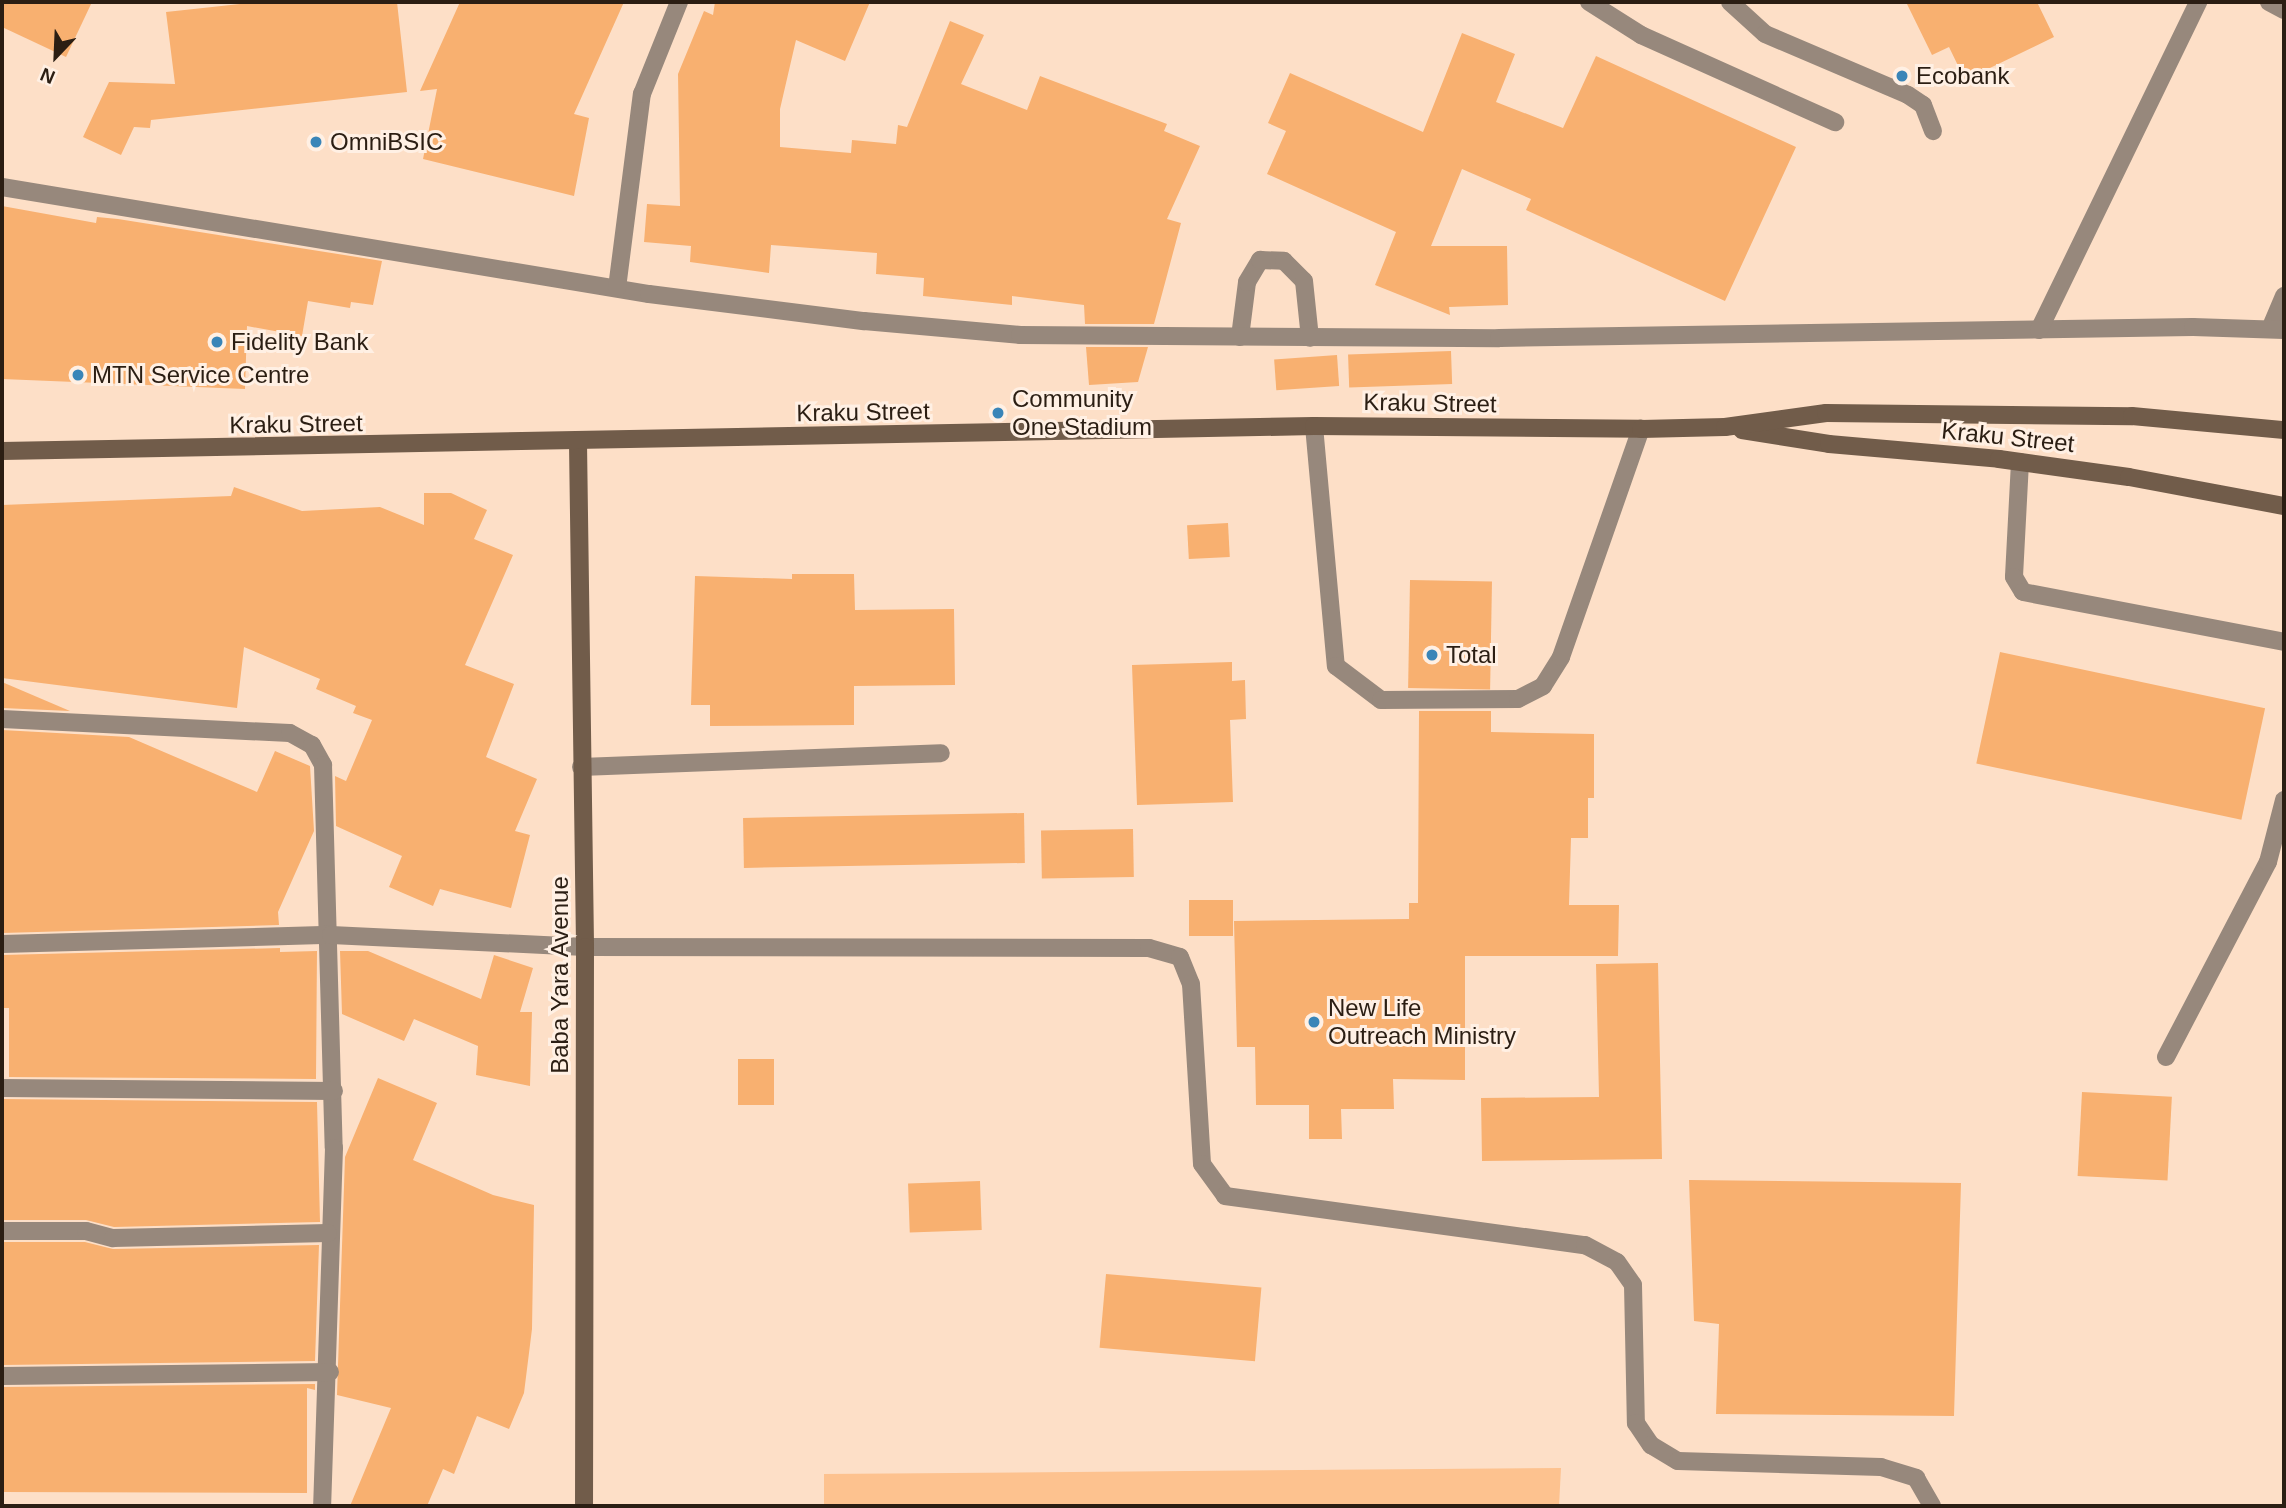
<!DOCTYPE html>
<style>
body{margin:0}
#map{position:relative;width:2286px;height:1508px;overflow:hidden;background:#fddfc7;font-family:Helvetica,sans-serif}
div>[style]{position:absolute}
.green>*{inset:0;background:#fdc28f}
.building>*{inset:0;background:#f8b070;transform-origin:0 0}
.service>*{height:18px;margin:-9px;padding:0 9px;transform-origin:9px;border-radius:9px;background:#97887c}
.minor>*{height:18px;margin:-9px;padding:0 9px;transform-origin:9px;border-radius:9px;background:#97887c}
.secondary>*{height:18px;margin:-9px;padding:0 9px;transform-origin:9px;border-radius:9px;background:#715c4a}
.dots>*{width:19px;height:19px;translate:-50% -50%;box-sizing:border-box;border:4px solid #fff0e4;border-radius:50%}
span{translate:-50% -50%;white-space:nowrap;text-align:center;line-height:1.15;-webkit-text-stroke:6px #fff0e4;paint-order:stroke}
.poi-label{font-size:24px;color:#2b1e13}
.left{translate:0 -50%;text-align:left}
.street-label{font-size:24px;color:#2b1e13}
.frame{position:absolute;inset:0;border:4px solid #2b1e13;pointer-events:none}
.north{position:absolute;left:21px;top:21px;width:70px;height:70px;-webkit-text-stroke:5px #fff0e4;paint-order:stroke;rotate:203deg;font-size:19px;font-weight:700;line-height:28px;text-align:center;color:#2b1e13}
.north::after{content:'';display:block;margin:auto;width:24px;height:32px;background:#2b1e13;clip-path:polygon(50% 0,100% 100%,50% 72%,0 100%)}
</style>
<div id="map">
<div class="green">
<div style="clip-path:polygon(1561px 1468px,1559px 1506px,824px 1506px,824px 1474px)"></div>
</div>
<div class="building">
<div style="clip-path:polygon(2px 2px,92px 2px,66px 57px,2px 27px)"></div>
<div style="clip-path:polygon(259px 2px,397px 2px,407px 92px,151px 120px,150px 128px,134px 127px,121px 155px,83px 137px,109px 82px,175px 84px,166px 12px)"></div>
<div style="clip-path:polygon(460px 2px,624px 2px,574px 114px,589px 118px,574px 196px,423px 159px,437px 89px,420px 91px)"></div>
<div style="clip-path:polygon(715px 2px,870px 2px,845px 61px,796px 40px,780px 109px,780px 147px,851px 153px,852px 140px,896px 144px,898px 125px,907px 127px,950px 21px,984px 35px,961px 84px,1027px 110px,1040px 76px,1167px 124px,1164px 131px,1200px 146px,1167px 219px,1181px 223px,1154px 324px,1085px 324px,1084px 305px,1012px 296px,1012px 305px,923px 296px,924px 278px,876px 274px,877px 253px,771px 245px,769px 273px,690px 262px,691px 246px,644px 242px,647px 204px,680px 206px,678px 74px,704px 11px,713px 15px)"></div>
<div style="clip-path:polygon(1906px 2px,2037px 2px,2054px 37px,1965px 80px,1949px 47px,1932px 55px)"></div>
<div style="clip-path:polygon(1462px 33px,1515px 54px,1496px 102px,1563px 128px,1596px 56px,1796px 147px,1725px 301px,1526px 210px,1531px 199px,1462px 169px,1431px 246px,1507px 246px,1508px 305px,1449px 307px,1450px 315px,1375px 285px,1396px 232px,1267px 174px,1286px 131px,1268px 123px,1290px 73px,1423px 132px)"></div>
<div style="clip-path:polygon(2px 206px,96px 223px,97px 217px,118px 219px,382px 261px,373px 305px,351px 302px,350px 308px,308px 301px,302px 336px,247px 326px,245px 389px,2px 379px)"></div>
<div style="clip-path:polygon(1086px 347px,1148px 347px,1138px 382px,1089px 385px)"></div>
<div style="left:1451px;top:351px;width:33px;height:103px;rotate:88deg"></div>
<div style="left:1337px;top:355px;width:31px;height:63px;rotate:86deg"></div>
<div style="clip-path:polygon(234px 487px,302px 511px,380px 507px,424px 525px,424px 493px,451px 493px,487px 510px,474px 539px,513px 555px,465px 665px,514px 684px,486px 757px,537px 779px,515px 831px,530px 835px,511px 908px,440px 889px,433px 906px,389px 887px,402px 856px,336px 826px,335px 776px,346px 781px,372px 720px,353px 713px,356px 706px,316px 689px,320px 679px,244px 647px,237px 708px,2px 678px,2px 505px,231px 496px)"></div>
<div style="left:1228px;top:523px;width:34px;height:41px;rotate:87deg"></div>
<div style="clip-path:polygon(792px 574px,854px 574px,855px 610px,954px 609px,955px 685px,854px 686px,854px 725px,710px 726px,710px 705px,691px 705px,695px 576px,792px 579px)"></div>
<div style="left:1410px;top:580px;width:82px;height:108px;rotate:1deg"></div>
<div style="left:2000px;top:652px;width:271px;height:114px;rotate:12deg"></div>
<div style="clip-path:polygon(1232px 662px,1232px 681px,1245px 680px,1246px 719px,1230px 720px,1233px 802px,1137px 805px,1132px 665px)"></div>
<div style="clip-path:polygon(2px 682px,70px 711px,2px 708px)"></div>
<div style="clip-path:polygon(1419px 711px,1491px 711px,1491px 732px,1594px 734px,1594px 798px,1588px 798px,1588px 838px,1571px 838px,1569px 905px,1619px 905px,1618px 956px,1465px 956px,1465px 1080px,1393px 1079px,1394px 1109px,1341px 1109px,1342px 1139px,1309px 1139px,1309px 1105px,1256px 1105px,1255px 1047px,1237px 1047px,1234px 921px,1409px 919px,1409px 903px,1418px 903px)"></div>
<div style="clip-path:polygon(2px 730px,129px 737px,257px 792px,275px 751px,310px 766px,314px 831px,278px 912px,279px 925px,2px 933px)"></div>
<div style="left:1024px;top:813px;width:50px;height:281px;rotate:89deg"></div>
<div style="left:1133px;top:829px;width:48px;height:92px;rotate:89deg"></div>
<div style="left:1189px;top:900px;width:44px;height:36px"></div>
<div style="clip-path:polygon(280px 948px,280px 952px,317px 951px,316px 1079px,9px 1077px,9px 1008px,2px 1008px,2px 955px)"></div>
<div style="clip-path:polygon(340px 951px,368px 951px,481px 999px,494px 955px,533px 968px,520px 1012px,532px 1012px,530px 1086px,476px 1075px,478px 1046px,414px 1019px,404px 1041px,342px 1014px)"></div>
<div style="clip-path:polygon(1658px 963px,1662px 1159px,1482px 1161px,1481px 1098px,1599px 1097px,1596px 964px)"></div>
<div style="left:774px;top:1059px;width:46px;height:36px;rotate:90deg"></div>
<div style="clip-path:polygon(378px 1078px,437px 1103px,413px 1160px,493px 1195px,534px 1205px,532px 1329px,524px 1393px,509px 1429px,477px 1416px,454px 1474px,443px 1469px,427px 1506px,350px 1506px,391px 1408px,337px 1395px,345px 1157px)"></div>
<div style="left:2082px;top:1092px;width:90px;height:84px;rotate:3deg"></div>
<div style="clip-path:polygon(2px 1099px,317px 1102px,320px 1222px,114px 1227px,86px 1220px,2px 1220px)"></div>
<div style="clip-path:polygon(1689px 1180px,1961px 1183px,1954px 1416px,1716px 1414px,1719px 1324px,1694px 1321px)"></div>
<div style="left:980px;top:1181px;width:49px;height:72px;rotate:88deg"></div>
<div style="clip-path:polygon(2px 1242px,85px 1242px,113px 1249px,319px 1245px,315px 1361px,2px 1365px)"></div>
<div style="left:1106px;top:1274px;width:156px;height:74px;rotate:5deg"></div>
<div style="clip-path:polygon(315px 1384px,315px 1390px,307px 1388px,307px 1493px,2px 1492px,2px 1387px)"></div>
</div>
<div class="service">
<div style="left:1589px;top:2px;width:62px;rotate:32.4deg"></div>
<div style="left:1641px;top:35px;width:213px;rotate:24.2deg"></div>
<div style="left:1730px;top:2px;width:47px;rotate:42.4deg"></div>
<div style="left:1765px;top:34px;width:155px;rotate:23.1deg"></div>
<div style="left:1908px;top:95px;width:18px;rotate:34deg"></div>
<div style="left:1923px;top:105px;width:28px;rotate:69deg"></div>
<div style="left:2269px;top:2px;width:17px;rotate:28deg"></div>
<div style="left:2270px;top:329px;width:36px;rotate:-67deg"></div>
<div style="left:1240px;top:337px;width:55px;rotate:-82.7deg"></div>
<div style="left:1247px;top:282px;width:26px;rotate:-59deg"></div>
<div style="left:1260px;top:260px;width:24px;rotate:2deg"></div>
<div style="left:1284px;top:261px;width:28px;rotate:45deg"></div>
<div style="left:1304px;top:281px;width:57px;rotate:84deg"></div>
<div style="left:1314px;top:426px;width:241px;rotate:84.8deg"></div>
<div style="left:1336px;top:666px;width:56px;rotate:37.1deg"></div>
<div style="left:1381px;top:700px;width:137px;rotate:-0.4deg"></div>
<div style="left:1518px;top:699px;width:28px;rotate:-27deg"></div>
<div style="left:1543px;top:686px;width:34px;rotate:-58deg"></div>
<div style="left:1561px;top:657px;width:242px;rotate:-70.7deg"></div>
<div style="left:2020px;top:462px;width:115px;rotate:93deg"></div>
<div style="left:2014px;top:577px;width:17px;rotate:59deg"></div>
<div style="left:2023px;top:592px;width:266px;rotate:10.8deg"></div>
<div style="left:581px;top:767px;width:360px;rotate:-2.2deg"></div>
<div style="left:2166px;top:1057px;width:220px;rotate:-62.4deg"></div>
<div style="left:2268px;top:862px;width:64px;rotate:-75.5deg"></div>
</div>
<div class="minor">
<div style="left:2px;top:187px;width:656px;rotate:9.39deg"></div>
<div style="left:649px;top:294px;width:217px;rotate:7.2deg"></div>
<div style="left:864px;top:321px;width:157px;rotate:5.1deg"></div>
<div style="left:1020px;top:335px;width:479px;rotate:0.4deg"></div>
<div style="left:1499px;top:338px;width:694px;rotate:-0.91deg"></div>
<div style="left:2193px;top:327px;width:91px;rotate:1.9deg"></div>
<div style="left:617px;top:288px;width:196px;rotate:-82.7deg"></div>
<div style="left:642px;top:94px;width:99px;rotate:-68.1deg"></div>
<div style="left:2039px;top:330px;width:365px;rotate:-64.1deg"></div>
<div style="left:2px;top:719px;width:288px;rotate:2.8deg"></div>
<div style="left:290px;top:733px;width:25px;rotate:29deg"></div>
<div style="left:312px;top:745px;width:23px;rotate:61deg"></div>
<div style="left:323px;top:765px;width:383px;rotate:88.4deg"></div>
<div style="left:334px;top:1148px;width:358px;rotate:91.9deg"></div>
<div style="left:2px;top:944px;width:329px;rotate:-1.6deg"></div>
<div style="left:331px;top:935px;width:254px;rotate:2.7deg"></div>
<div style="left:585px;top:947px;width:564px;rotate:0.1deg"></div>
<div style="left:1149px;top:948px;width:32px;rotate:16deg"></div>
<div style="left:1180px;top:957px;width:29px;rotate:68deg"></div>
<div style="left:1191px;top:984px;width:180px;rotate:86.5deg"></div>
<div style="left:1202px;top:1164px;width:39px;rotate:54deg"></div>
<div style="left:1225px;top:1196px;width:363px;rotate:7.8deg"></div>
<div style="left:1585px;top:1245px;width:36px;rotate:28deg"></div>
<div style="left:1617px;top:1262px;width:28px;rotate:55deg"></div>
<div style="left:1633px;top:1285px;width:138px;rotate:88.8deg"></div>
<div style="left:1636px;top:1423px;width:27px;rotate:56deg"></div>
<div style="left:1651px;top:1445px;width:31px;rotate:31deg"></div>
<div style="left:1678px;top:1461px;width:203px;rotate:1.7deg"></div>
<div style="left:1881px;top:1467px;width:37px;rotate:17deg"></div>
<div style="left:1916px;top:1478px;width:32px;rotate:60deg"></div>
<div style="left:2px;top:1088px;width:332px;rotate:0.5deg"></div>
<div style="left:2px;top:1231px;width:84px"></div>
<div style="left:86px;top:1231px;width:28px;rotate:15deg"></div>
<div style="left:113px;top:1238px;width:215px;rotate:-1.3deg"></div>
<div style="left:2px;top:1376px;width:328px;rotate:-0.7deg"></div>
</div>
<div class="secondary">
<div style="left:1742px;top:430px;width:88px;rotate:9.1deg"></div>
<div style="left:1829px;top:444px;width:171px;rotate:5deg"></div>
<div style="left:1999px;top:459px;width:131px;rotate:7.9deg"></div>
<div style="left:2129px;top:477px;width:158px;rotate:10.6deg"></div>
<div style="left:578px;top:443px;width:504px;rotate:89.2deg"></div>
<div style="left:585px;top:947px;width:559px;rotate:90.1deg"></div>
<div style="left:2px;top:451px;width:1312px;rotate:-1.09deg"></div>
<div style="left:1314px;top:426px;width:327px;rotate:0.5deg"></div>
<div style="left:1641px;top:429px;width:84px;rotate:-1.4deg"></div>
<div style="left:1725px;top:427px;width:102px;rotate:-7.9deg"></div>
<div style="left:1826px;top:413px;width:306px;rotate:0.6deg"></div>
<div style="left:2132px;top:416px;width:153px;rotate:5.3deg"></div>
</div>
<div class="dots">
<div style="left:1902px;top:76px;background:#3985b8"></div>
<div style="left:316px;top:142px;background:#3985b8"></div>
<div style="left:217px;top:342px;background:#3985b8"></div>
<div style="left:78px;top:375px;background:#3985b8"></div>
<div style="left:998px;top:413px;background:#3985b8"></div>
<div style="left:1432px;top:655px;background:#3985b8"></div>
<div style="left:1314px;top:1022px;background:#3985b8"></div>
</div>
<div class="poi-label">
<span class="left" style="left:1916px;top:76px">Ecobank</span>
<span class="left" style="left:330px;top:142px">OmniBSIC</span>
<span class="left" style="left:231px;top:342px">Fidelity Bank</span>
<span class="left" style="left:92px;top:375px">MTN Service Centre</span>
<span class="left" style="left:1012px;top:413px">Community<br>One Stadium</span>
<span class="left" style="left:1446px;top:655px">Total</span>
<span class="left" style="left:1328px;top:1022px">New Life<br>Outreach Ministry</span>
</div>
<div class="street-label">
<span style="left:1430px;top:403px;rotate:1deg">Kraku Street</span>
<span style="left:863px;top:412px;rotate:-1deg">Kraku Street</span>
<span style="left:296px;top:424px;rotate:-1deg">Kraku Street</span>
<span style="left:2008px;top:437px;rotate:6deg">Kraku Street</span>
<span style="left:560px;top:975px;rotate:-90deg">Baba Yara Avenue</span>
</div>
<div class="frame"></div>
<div class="north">N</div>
</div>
